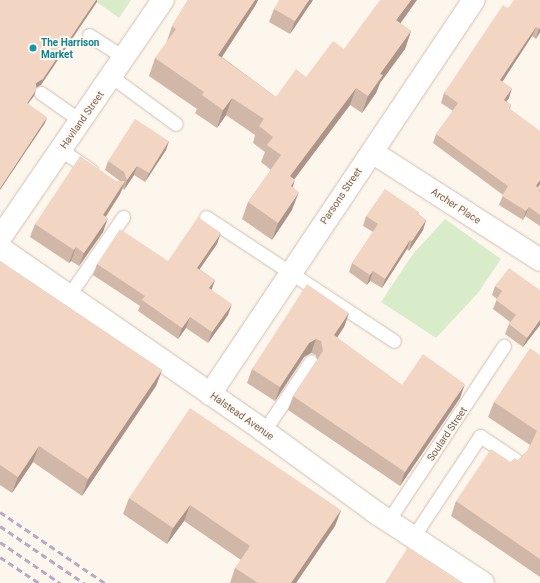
<!DOCTYPE html>
<style>
body{margin:0}
#map{position:relative;width:540px;height:583px;overflow:hidden;background:#fdf6ec;font-family:Roboto,sans-serif}
div>[style]{position:absolute}
.green>*{inset:0;background:#d8ecc9}
.roads{filter:drop-shadow(0 0 1px #d1beb0) drop-shadow(0 0 1px #d1beb0)}
.lane>*{height:13px;margin:-6.5px;padding:0 6.5px;transform-origin:6.5px;border-radius:6.5px;background:#fff}
.street>*{height:22px;margin:-11px;padding:0 11px;transform-origin:11px;border-radius:11px;background:#fff}
.secondary>*{height:22px;margin:-11px;padding:0 11px;transform-origin:11px;border-radius:11px;background:#fff}
.rail>*{height:3px;margin-top:-1.5px;transform-origin:0;background:repeating-linear-gradient(90deg,#b9a8c9 0 6px,transparent 0 10px)}
.wall>*{inset:0;background:#d1b7a8}
.shaded-wall>*{inset:0;background:#aa9588}
.building>*{inset:0;background:#f3d5c3}
.dots>*{width:11px;height:11px;translate:-50% -50%;box-sizing:border-box;border:2px solid #fffaf3;border-radius:50%}
span{translate:-50% -50%;white-space:nowrap;text-align:center;line-height:1.15;-webkit-text-stroke:3.5px #fffaf3;paint-order:stroke}
.culture-label{font-size:10px;color:#0d838f;font-weight:700}
.left{translate:0 -50%;text-align:left}
.street-label{font-size:10px;color:#7a5c4d}
</style>
<div id="map">
<div class="green">
<div style="clip-path:polygon(94px 0,131px 0,119px 18px)"></div>
<div style="clip-path:polygon(445px 219px,501px 259px,478px 293px,436px 338px,381px 302px,413px 254px)"></div>
</div>
<div class="roads">
<div class="lane">
<div style="left:89px;top:35px;width:43px;rotate:32.6deg"></div>
<div style="left:112px;top:77px;width:79px;rotate:36.3deg"></div>
<div style="left:41px;top:93px;width:49px;rotate:35deg"></div>
<div style="left:61px;top:150px;width:36px;rotate:34deg"></div>
<div style="left:206px;top:217px;width:225px;rotate:33.4deg"></div>
<div style="left:69px;top:295px;width:95px;rotate:-55.3deg"></div>
<div style="left:264px;top:431px;width:84px;rotate:-56.1deg"></div>
<div style="left:388px;top:521px;width:210px;rotate:-56.5deg"></div>
<div style="left:413px;top:537px;width:121px;rotate:-56.4deg"></div>
<div style="left:480px;top:436px;width:43px;rotate:33.7deg"></div>
</div>
<div class="street">
<div style="left:372px;top:152px;width:200px;rotate:32.7deg"></div>
<div style="left:0;top:238px;width:288px;rotate:-55.6deg"></div>
<div style="left:210px;top:394px;width:474px;rotate:-56.2deg"></div>
</div>
<div class="secondary">
<div style="left:0;top:248px;width:321px;rotate:34.7deg"></div>
<div style="left:264px;top:431px;width:137px;rotate:36.1deg"></div>
<div style="left:375px;top:512px;width:129px;rotate:33.3deg"></div>
</div>
</div>
<div class="rail">
<div style="left:0;top:512px;width:127px;rotate:34.1deg"></div>
<div style="left:0;top:526px;width:102px;rotate:34.2deg"></div>
<div style="left:0;top:542px;width:73px;rotate:34.3deg"></div>
<div style="left:0;top:557px;width:47px;rotate:33.7deg"></div>
</div>
<div class="wall">
<div style="clip-path:polygon(188px 0,258px 0,255px 6px,222px 57px,276px 97px,306px 77px,344px 49px,400px 23px,411px 31px,405px 49px,380px 83px,376px 93px,362px 113px,350px 105px,294px 179px,293px 188px,292px 210px,272px 240px,242px 219px,248px 202px,271px 170px,261px 162px,265px 152px,253px 143px,255px 135px,226px 115px,217px 128px,195px 113px,197px 109px,149px 76px,155px 58px,166px 44px,172px 26px)"></div>
<div style="clip-path:polygon(313px 0,290px 34px,269px 22px,274px 9px)"></div>
<div style="clip-path:polygon(540px 0,540px 32px,536px 39px,532px 36px,502px 82px,509px 98px,506px 101px,511px 105px,510px 109px,540px 184px,538px 187px,540px 189px,540px 226px,525px 216px,523px 220px,499px 205px,503px 195px,433px 143px,436px 134px,453px 111px,441px 103px,444px 93px,508px 8px)"></div>
<div style="clip-path:polygon(169px 141px,166px 150px,145px 182px,134px 175px,124px 190px,123px 188px,120px 194px,106px 217px,103px 232px,79px 266px,71px 261px,69px 263px,30px 237px,35px 224px,116px 181px,120px 181px,105px 170px,108px 161px)"></div>
<div style="clip-path:polygon(419px 212px,418px 214px,426px 220px,423px 230px,409px 251px,407px 249px,382px 288px,370px 281px,367px 285px,349px 272px,352px 263px,373px 232px,363px 226px,366px 216px)"></div>
<div style="clip-path:polygon(217px 244px,199px 269px,215px 280px,211px 290px,228px 315px,208px 343px,186px 328px,178px 339px,138px 311px,140px 306px,93px 275px,97px 264px,168px 261px)"></div>
<div style="clip-path:polygon(0 261px,162px 370px,156px 386px,82px 496px,33px 462px,12px 493px,0 485px)"></div>
<div style="clip-path:polygon(495px 286px,540px 290px,540px 325px,523px 347px,505px 334px,509px 324px,510px 322px,493px 309px,497px 299px,492px 295px)"></div>
<div style="clip-path:polygon(349px 313px,344px 327px,337px 338px,402px 385px,460px 398px,400px 486px,288px 410px,293px 396px,317px 360px,316px 355px,311px 353px,304px 357px,275px 401px,247px 383px,252px 369px)"></div>
<div style="clip-path:polygon(540px 355px,540px 577px,451px 516px,456px 501px,511px 462px,518px 460px,528px 450px,530px 445px,488px 417px,494px 402px)"></div>
<div style="clip-path:polygon(129px 498px,341px 510px,335px 526px,296px 583px,230px 583px,235px 568px,241px 560px,184px 521px,167px 544px,123px 514px)"></div>
</div>
<div class="shaded-wall">
<div style="clip-path:polygon(96px 0,97px 0,97px 2px,41px 85px,34px 89px,36px 83px)"></div>
<div style="clip-path:polygon(255px 0,258px 0,255px 6px,212px 72px,218px 55px)"></div>
<div style="clip-path:polygon(309px 0,313px 0,290px 34px,295px 21px)"></div>
<div style="clip-path:polygon(411px 0,417px 0,390px 38px,396px 20px)"></div>
<div style="clip-path:polygon(536px 27px,532px 36px,497px 90px,500px 80px)"></div>
<div style="clip-path:polygon(540px 28px,540px 32px,536px 39px,539px 29px)"></div>
<div style="clip-path:polygon(411px 31px,405px 49px,380px 83px,376px 93px,362px 113px,368px 96px,380px 74px)"></div>
<div style="clip-path:polygon(356px 88px,350px 105px,284px 193px,290px 176px)"></div>
<div style="clip-path:polygon(512px 88px,509px 98px,501px 109px,504px 100px)"></div>
<div style="clip-path:polygon(36px 90px,34px 96px,24px 109px,27px 103px)"></div>
<div style="clip-path:polygon(232px 98px,226px 115px,217px 128px,223px 110px)"></div>
<div style="clip-path:polygon(47px 117px,45px 123px,0 190px,0 188px)"></div>
<div style="clip-path:polygon(169px 141px,166px 150px,145px 182px,149px 173px)"></div>
<div style="clip-path:polygon(137px 166px,134px 175px,124px 190px,127px 180px)"></div>
<div style="clip-path:polygon(295px 180px,289px 197px,291px 186px)"></div>
<div style="clip-path:polygon(540px 180px,540px 184px,533px 196px,536px 186px)"></div>
<div style="clip-path:polygon(125px 181px,120px 194px,98px 228px,103px 215px)"></div>
<div style="clip-path:polygon(299px 192px,292px 210px,272px 240px,278px 223px)"></div>
<div style="clip-path:polygon(529px 207px,525px 216px,523px 220px,526px 211px)"></div>
<div style="clip-path:polygon(108px 218px,103px 232px,79px 266px,84px 253px)"></div>
<div style="clip-path:polygon(426px 220px,423px 230px,409px 251px,412px 241px)"></div>
<div style="clip-path:polygon(221px 233px,217px 244px,193px 279px,197px 268px)"></div>
<div style="clip-path:polygon(410px 240px,407px 249px,382px 288px,385px 279px)"></div>
<div style="clip-path:polygon(76px 247px,71px 261px,69px 263px,74px 250px)"></div>
<div style="clip-path:polygon(373px 271px,370px 281px,367px 285px,370px 275px)"></div>
<div style="clip-path:polygon(215px 280px,211px 291px,209px 288px)"></div>
<div style="clip-path:polygon(232px 304px,228px 315px,208px 343px,212px 332px)"></div>
<div style="clip-path:polygon(349px 313px,344px 327px,329px 349px,334px 335px)"></div>
<div style="clip-path:polygon(190px 317px,186px 328px,178px 339px,182px 328px)"></div>
<div style="clip-path:polygon(540px 320px,540px 325px,523px 347px,527px 338px)"></div>
<div style="clip-path:polygon(316px 339px,311px 353px,304px 357px,275px 401px,280px 387px,309px 343px)"></div>
<div style="clip-path:polygon(162px 370px,156px 386px,82px 496px,88px 479px)"></div>
<div style="clip-path:polygon(465px 384px,460px 398px,400px 486px,405px 472px)"></div>
<div style="clip-path:polygon(39px 446px,33px 462px,12px 493px,18px 477px)"></div>
<div style="clip-path:polygon(190px 505px,184px 521px,167px 544px,173px 528px)"></div>
<div style="clip-path:polygon(341px 510px,335px 526px,296px 583px,291px 583px)"></div>
</div>
<div class="building">
<div style="clip-path:polygon(0 0,96px 0,43px 79px,36px 83px,36px 90px,27px 103px,47px 117px,0 188px)"></div>
<div style="clip-path:polygon(188px 0,255px 0,218px 55px,276px 97px,296px 69px,306px 77px,333px 41px,344px 49px,380px 0,411px 0,396px 20px,411px 31px,380px 74px,383px 75px,368px 96px,356px 88px,290px 176px,295px 180px,291px 186px,299px 192px,278px 223px,248px 202px,281px 155px,267px 145px,273px 137px,259px 126px,264px 119px,232px 98px,223px 110px,202px 95px,204px 92px,155px 58px,176px 29px,172px 26px)"></div>
<div style="clip-path:polygon(279px 0,309px 0,295px 21px,274px 9px)"></div>
<div style="clip-path:polygon(514px 0,540px 0,540px 28px,539px 29px,536px 27px,500px 80px,512px 88px,504px 100px,511px 105px,509px 108px,540px 131px,540px 180px,536px 186px,540px 189px,539px 191px,540px 192px,540px 215px,529px 207px,526px 211px,502px 196px,508px 186px,436px 134px,458px 103px,444px 93px,503px 5px,508px 8px)"></div>
<div style="clip-path:polygon(135px 119px,169px 141px,149px 173px,137px 166px,127px 180px,124px 172px,108px 161px)"></div>
<div style="clip-path:polygon(80px 156px,116px 181px,125px 181px,103px 215px,108px 218px,84px 253px,76px 247px,74px 250px,35px 224px)"></div>
<div style="clip-path:polygon(385px 189px,419px 212px,417px 214px,426px 220px,412px 241px,410px 240px,385px 279px,373px 271px,370px 275px,352px 263px,378px 224px,366px 216px)"></div>
<div style="clip-path:polygon(198px 217px,221px 233px,197px 268px,215px 280px,209px 288px,232px 304px,212px 332px,190px 317px,182px 328px,142px 300px,145px 296px,97px 264px,120px 229px,168px 261px)"></div>
<div style="clip-path:polygon(0 261px,162px 370px,88px 479px,39px 446px,18px 477px,0 465px)"></div>
<div style="clip-path:polygon(509px 268px,540px 290px,540px 320px,527px 338px,509px 324px,516px 315px,496px 300px,502px 291px,495px 286px)"></div>
<div style="clip-path:polygon(307px 284px,349px 313px,334px 335px,402px 385px,423px 354px,465px 384px,405px 472px,293px 396px,323px 351px,321px 341px,316px 339px,309px 343px,280px 387px,252px 369px)"></div>
<div style="clip-path:polygon(530px 348px,540px 355px,540px 559px,456px 501px,491px 449px,511px 462px,514px 458px,518px 460px,528px 450px,537px 431px,494px 402px)"></div>
<div style="clip-path:polygon(190px 408px,341px 510px,291px 583px,258px 583px,235px 568px,250px 546px,190px 505px,173px 528px,129px 498px)"></div>
<div style="clip-path:polygon(408px 547px,460px 583px,385px 583px)"></div>
</div>
<div class="dots">
<div style="left:33px;top:48px;background:#0f9aa8"></div>
</div>
<div class="culture-label">
<span class="left" style="left:41px;top:48px">The Harrison<br>Market</span>
</div>
<div class="street-label">
<span style="left:82px;top:120px;rotate:-55deg">Haviland Street</span>
<span style="left:341px;top:196px;rotate:-56deg">Parsons Street</span>
<span style="left:456px;top:206px;rotate:33deg">Archer Place</span>
<span style="left:242px;top:416px;rotate:35deg">Halstead Avenue</span>
<span style="left:447px;top:434px;rotate:-56deg">Soulard Street</span>
</div>
</div>
